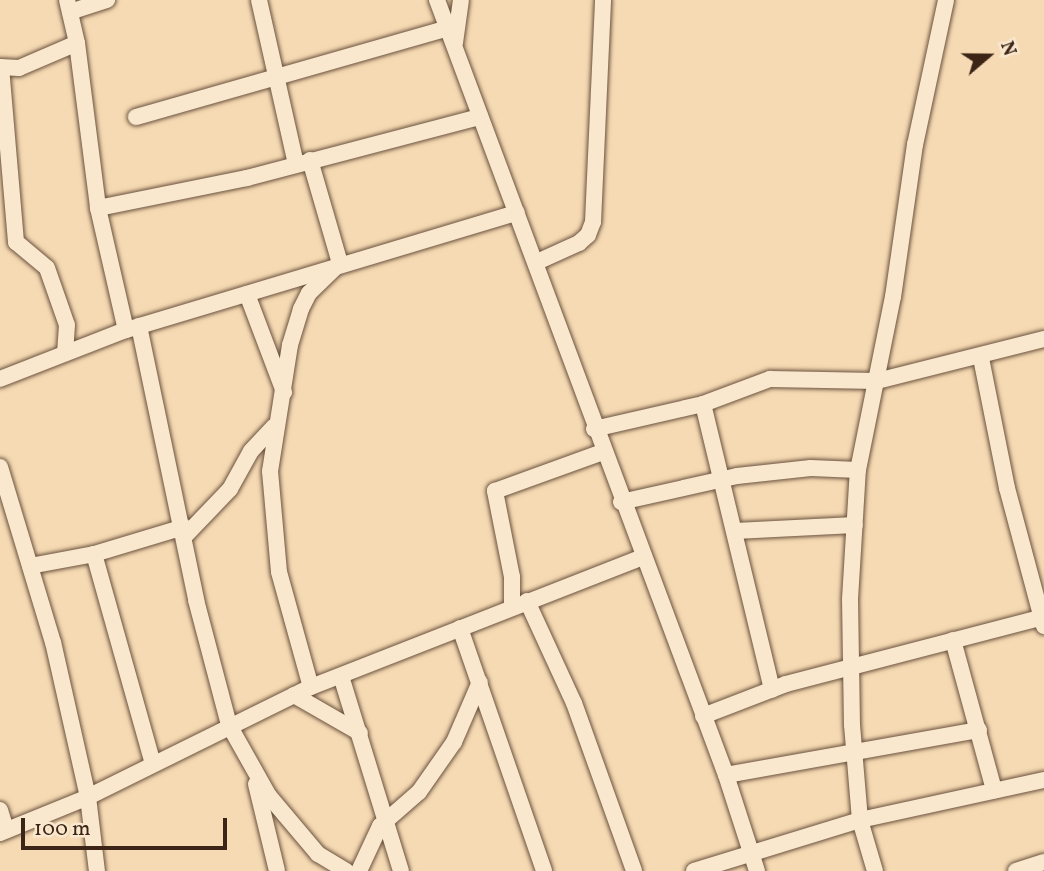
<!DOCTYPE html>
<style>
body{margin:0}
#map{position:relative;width:1044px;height:871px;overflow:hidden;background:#f6dab3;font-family:Vollkorn,serif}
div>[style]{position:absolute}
.roads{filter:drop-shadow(0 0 2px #6a523e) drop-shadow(0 0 2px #6a523e)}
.minor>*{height:16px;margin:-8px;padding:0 8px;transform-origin:8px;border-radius:8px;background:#f9e7ce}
span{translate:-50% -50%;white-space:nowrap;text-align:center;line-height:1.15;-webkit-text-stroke:5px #f9e7ce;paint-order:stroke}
.north{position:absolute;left:953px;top:21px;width:70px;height:70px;-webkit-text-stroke:5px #f9e7ce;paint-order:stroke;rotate:70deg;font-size:19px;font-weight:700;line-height:28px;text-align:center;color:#3c2517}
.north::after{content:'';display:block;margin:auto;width:24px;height:32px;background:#3c2517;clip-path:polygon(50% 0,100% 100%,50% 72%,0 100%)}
.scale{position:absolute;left:21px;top:818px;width:206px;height:32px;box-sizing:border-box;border:4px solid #3c2517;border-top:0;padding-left:9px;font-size:21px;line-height:24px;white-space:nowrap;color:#3c2517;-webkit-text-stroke:5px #f9e7ce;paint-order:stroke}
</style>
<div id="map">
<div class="roads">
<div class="minor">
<div style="left:259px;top:0;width:168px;rotate:77.3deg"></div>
<div style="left:437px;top:0;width:827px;rotate:69.55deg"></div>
<div style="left:726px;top:775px;width:101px;rotate:72.1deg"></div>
<div style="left:70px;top:12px;width:39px;rotate:-18deg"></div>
<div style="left:77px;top:43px;width:166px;rotate:82.7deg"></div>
<div style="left:98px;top:208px;width:125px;rotate:77.1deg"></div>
<div style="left:455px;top:43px;width:43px;rotate:-82.1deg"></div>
<div style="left:0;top:67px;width:19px;rotate:3deg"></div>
<div style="left:19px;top:68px;width:63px;rotate:-23.3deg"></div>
<div style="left:77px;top:43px;width:44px;rotate:-103.1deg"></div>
<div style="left:1px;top:67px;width:176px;rotate:85.1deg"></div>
<div style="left:16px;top:242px;width:40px;rotate:40deg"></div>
<div style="left:47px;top:268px;width:60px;rotate:70.7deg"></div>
<div style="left:67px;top:325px;width:28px;rotate:94deg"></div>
<div style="left:136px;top:117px;width:325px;rotate:-15.9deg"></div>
<div style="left:310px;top:160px;width:107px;rotate:73.8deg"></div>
<div style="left:340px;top:263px;width:43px;rotate:135.9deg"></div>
<div style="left:309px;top:293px;width:18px;rotate:117deg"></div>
<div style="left:301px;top:309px;width:38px;rotate:107deg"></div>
<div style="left:290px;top:345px;width:128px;rotate:99deg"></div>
<div style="left:270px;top:471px;width:101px;rotate:84.9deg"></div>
<div style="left:279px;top:572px;width:119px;rotate:74.5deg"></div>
<div style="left:98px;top:208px;width:152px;rotate:-11.4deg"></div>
<div style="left:247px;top:178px;width:241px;rotate:-14.7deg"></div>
<div style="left:537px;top:262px;width:46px;rotate:-24.3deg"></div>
<div style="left:579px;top:243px;width:12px;rotate:-42deg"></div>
<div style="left:588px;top:235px;width:14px;rotate:-69deg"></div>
<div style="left:593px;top:222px;width:222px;rotate:-87.4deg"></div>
<div style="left:247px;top:294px;width:105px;rotate:69.3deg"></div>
<div style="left:139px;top:326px;width:280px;rotate:78.2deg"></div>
<div style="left:196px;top:600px;width:129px;rotate:75.2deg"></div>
<div style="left:229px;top:725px;width:81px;rotate:60.6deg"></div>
<div style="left:269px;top:796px;width:76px;rotate:49.8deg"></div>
<div style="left:318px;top:854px;width:33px;rotate:31deg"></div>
<div style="left:981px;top:358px;width:133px;rotate:78.7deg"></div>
<div style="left:1007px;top:488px;width:143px;rotate:75deg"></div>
<div style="left:0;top:379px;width:135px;rotate:-21.3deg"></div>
<div style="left:126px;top:330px;width:408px;rotate:-16.7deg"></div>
<div style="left:703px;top:404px;width:294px;rotate:76.4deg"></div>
<div style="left:594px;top:429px;width:112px;rotate:-12.9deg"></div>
<div style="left:703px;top:404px;width:72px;rotate:-20.5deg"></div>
<div style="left:770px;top:379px;width:107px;rotate:1.1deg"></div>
<div style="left:877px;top:381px;width:172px;rotate:-14.1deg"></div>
<div style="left:0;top:467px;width:183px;rotate:73.2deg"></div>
<div style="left:53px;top:642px;width:159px;rotate:77.3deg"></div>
<div style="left:88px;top:797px;width:75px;rotate:83.1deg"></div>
<div style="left:621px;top:502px;width:119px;rotate:-12.6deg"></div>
<div style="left:737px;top:476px;width:74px;rotate:-6.2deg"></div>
<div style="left:811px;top:468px;width:47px;rotate:2.4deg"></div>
<div style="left:735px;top:531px;width:120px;rotate:-2.9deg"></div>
<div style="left:185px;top:536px;width:65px;rotate:-46.2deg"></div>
<div style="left:230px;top:489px;width:43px;rotate:-61.1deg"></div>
<div style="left:251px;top:451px;width:34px;rotate:-47deg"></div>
<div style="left:94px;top:554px;width:215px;rotate:74.3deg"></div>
<div style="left:30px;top:566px;width:65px;rotate:-10.6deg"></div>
<div style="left:94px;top:554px;width:94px;rotate:-16.7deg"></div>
<div style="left:527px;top:601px;width:112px;rotate:65.3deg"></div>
<div style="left:574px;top:703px;width:178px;rotate:70.3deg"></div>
<div style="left:512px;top:607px;width:30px;rotate:-90deg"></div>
<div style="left:512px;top:577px;width:88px;rotate:-101.2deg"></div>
<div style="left:495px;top:491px;width:115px;rotate:-19.9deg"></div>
<div style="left:460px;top:628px;width:257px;rotate:70.9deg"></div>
<div style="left:953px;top:640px;width:156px;rotate:74.7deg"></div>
<div style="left:341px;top:676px;width:204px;rotate:72.9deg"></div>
<div style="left:294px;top:695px;width:76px;rotate:29.9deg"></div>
<div style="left:703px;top:716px;width:89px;rotate:-21.1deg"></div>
<div style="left:786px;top:684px;width:267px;rotate:-14.6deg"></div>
<div style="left:726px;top:775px;width:257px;rotate:-10.1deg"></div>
<div style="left:256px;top:784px;width:89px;rotate:76.4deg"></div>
<div style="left:0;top:810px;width:21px;rotate:73deg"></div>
<div style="left:0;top:833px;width:95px;rotate:-22.2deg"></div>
<div style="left:88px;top:797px;width:249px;rotate:-26.3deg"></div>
<div style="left:311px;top:687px;width:356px;rotate:-21.4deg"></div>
<div style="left:359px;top:871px;width:50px;rotate:-65deg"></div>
<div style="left:380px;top:826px;width:52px;rotate:-41.1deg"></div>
<div style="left:419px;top:792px;width:61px;rotate:-55deg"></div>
<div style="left:454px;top:742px;width:65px;rotate:-66.6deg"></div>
<div style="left:694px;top:871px;width:174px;rotate:-17.1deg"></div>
<div style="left:860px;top:820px;width:188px;rotate:-12.3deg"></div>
<div style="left:875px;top:871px;width:53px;rotate:-106.4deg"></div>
<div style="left:860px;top:820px;width:95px;rotate:-94.8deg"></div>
<div style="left:852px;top:725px;width:126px;rotate:-90.9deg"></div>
<div style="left:850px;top:599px;width:129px;rotate:-86.5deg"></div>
<div style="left:858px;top:470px;width:177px;rotate:-78.6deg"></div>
<div style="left:893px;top:297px;width:154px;rotate:-81.8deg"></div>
<div style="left:915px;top:145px;width:148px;rotate:-77.9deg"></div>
<div style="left:1016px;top:871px;width:29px;rotate:-18deg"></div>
</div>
</div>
<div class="north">N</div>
<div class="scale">100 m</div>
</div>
